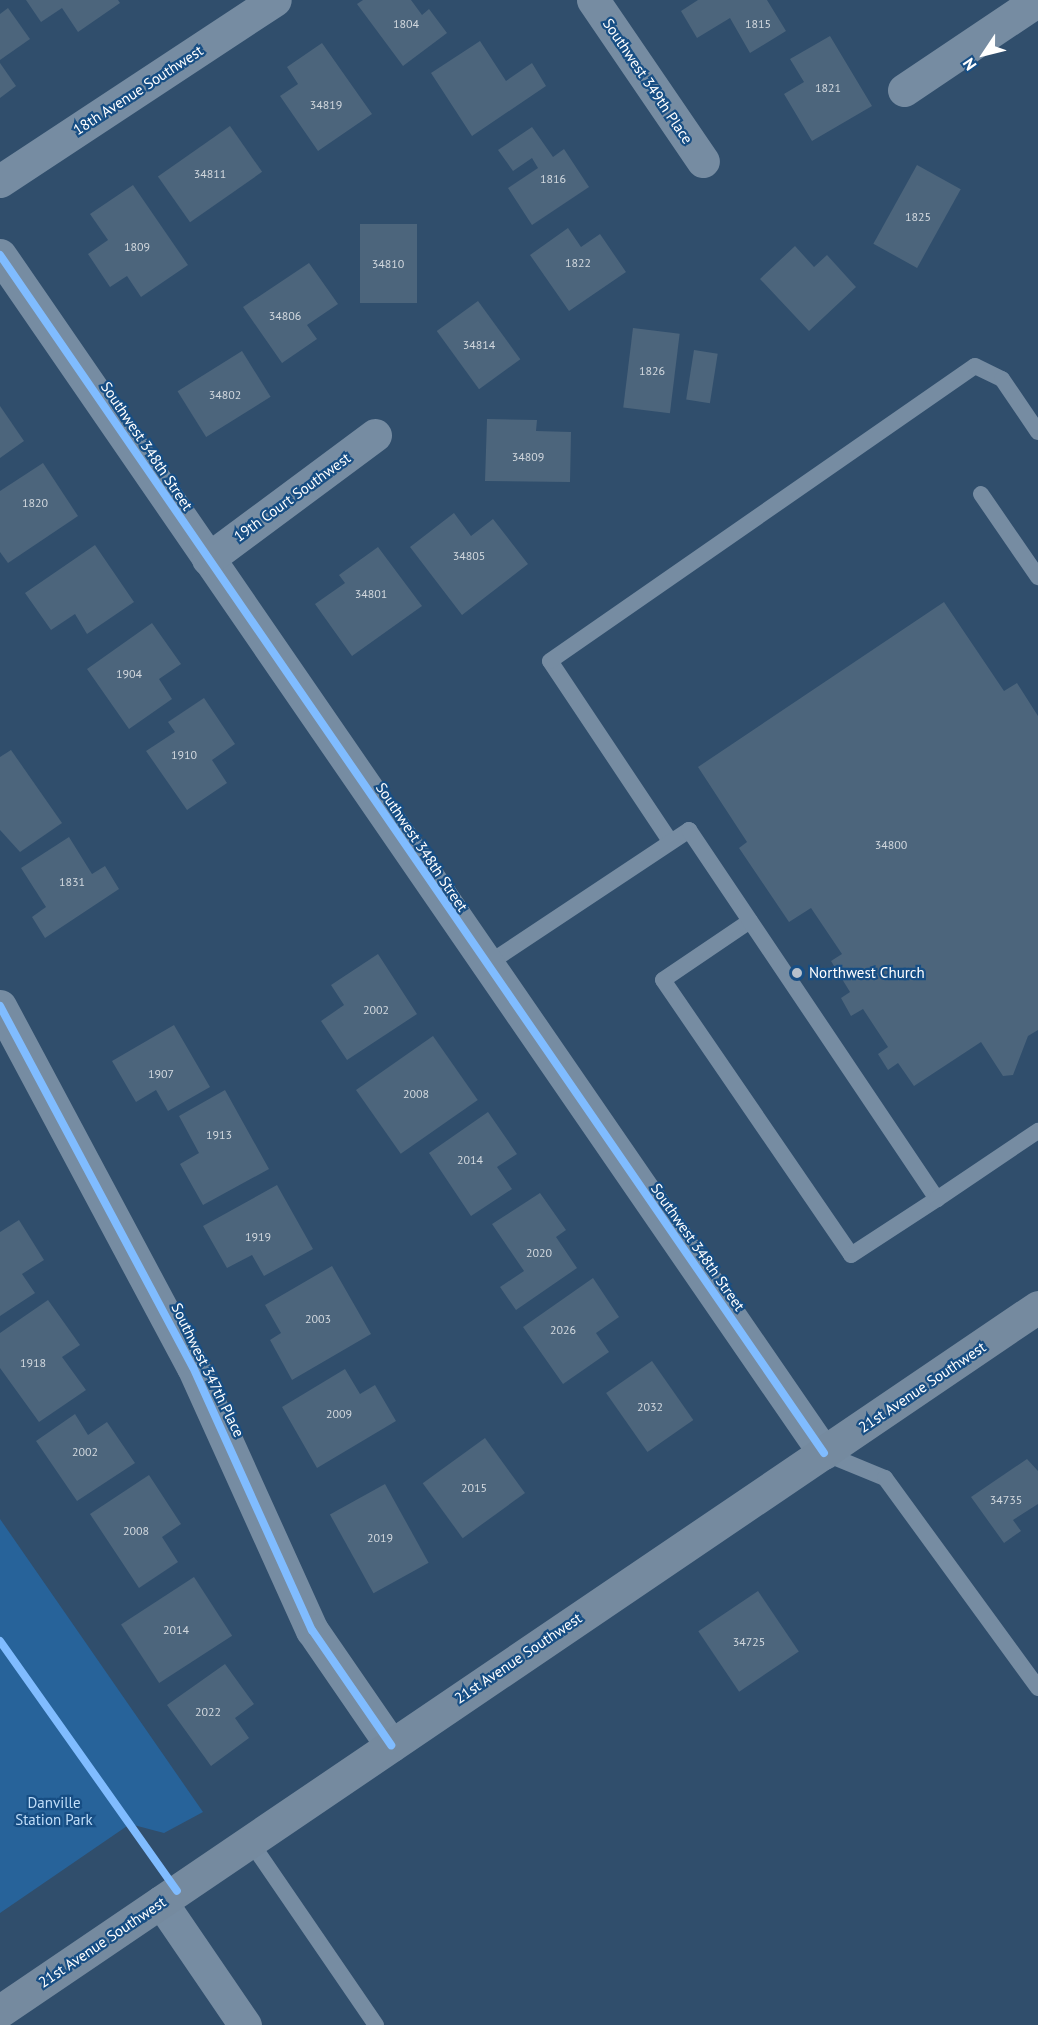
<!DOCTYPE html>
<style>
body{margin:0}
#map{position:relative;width:1038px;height:2025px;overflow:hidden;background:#304e6c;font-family:"PT Sans",sans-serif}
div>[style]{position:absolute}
.green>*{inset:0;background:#27639a}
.building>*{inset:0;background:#4c657c;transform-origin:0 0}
.service>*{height:16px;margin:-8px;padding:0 8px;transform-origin:8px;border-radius:8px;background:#768ca2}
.minor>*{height:33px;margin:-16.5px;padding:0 16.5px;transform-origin:16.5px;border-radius:16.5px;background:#768ca2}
.primary>*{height:33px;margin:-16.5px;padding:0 16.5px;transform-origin:16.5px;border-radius:16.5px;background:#758a9f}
.cycleway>*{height:8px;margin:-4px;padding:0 4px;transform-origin:4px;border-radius:4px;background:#80bcff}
.dots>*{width:16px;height:16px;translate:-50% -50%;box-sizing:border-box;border:3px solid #174e84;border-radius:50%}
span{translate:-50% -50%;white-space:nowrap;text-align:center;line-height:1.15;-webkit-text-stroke:4.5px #174e84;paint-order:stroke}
.number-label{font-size:12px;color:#d2d8de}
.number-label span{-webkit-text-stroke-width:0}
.street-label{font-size:15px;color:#fff}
.poi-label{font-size:15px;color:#fff}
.left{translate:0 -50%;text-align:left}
.park-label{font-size:15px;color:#c1def9}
.north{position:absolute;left:954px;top:24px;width:60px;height:60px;-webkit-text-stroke:4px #174e84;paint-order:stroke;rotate:235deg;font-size:16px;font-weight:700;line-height:24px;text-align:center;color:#fff}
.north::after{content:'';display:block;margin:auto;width:21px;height:27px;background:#fff;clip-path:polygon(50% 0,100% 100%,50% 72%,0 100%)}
</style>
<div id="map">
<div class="green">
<div style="clip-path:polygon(0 1519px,203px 1812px,164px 1833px,130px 1824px,0 1913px)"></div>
</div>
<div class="building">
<div style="clip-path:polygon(26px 0,118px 0,120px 3px,78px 32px,62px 8px,41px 22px)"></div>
<div style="clip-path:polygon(363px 0,411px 0,422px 15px,429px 9px,447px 33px,403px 66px,357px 4px)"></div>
<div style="clip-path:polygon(698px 0,767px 0,786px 31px,750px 53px,730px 18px,697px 38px,681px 11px)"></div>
<div style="clip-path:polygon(8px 8px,30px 39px,0 60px,0 14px)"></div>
<div style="clip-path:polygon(830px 36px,872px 106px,812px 141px,784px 94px,804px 82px,790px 59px)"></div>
<div style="clip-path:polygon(480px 41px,506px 81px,532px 63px,546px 86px,472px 136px,431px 73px)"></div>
<div style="clip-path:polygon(322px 43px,372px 114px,318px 151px,280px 96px,298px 84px,287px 67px)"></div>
<div style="clip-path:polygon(0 63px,16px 86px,0 98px)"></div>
<div style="left:230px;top:126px;width:56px;height:88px;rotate:55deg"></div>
<div style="clip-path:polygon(532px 127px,553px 157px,564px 149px,589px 187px,532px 225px,508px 188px,538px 168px,532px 158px,513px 171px,498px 150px)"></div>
<div style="left:917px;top:165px;width:50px;height:90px;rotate:29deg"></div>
<div style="clip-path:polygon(133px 185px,188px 265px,141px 297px,127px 276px,110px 287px,88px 254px,108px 240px,90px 214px)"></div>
<div style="left:360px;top:224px;width:57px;height:79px"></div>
<div style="clip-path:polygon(568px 228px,581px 247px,600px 234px,626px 272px,569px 311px,530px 255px)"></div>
<div style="clip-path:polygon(795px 246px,814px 267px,827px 255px,856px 287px,809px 331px,760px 279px)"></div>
<div style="clip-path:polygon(309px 263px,338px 304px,307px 325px,317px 339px,282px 363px,243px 307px)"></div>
<div style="left:478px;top:301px;width:72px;height:51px;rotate:54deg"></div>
<div style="left:633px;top:328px;width:47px;height:80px;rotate:7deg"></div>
<div style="left:694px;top:350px;width:24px;height:50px;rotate:9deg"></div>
<div style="left:242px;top:351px;width:54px;height:76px;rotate:58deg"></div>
<div style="clip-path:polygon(0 406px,24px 441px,0 458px)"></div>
<div style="clip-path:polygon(487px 419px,537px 420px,536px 431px,571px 432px,570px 482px,485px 481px)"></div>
<div style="clip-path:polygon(43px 463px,78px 516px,8px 563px,0 552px,0 491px)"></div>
<div style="clip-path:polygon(454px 513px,471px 536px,493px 519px,528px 564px,462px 615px,410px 547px)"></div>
<div style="clip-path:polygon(95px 545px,134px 602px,87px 634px,75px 614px,51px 630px,25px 593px)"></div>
<div style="clip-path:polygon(378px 547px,422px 606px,352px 656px,315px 604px,345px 583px,339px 575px)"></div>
<div style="clip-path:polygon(944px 602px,1004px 691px,1017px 683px,1038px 716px,1038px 1030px,1028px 1036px,1013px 1075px,1003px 1076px,981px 1042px,914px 1086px,898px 1063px,888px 1070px,878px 1054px,888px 1047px,863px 1009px,851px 1016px,841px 998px,850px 992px,831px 961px,842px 954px,811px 908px,789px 922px,739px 848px,747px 842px,698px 767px)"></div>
<div style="clip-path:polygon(152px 623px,181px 664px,159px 679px,172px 699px,129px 729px,87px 669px)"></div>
<div style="clip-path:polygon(204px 698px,235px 744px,212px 760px,227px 783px,187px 810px,146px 751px,175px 732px,168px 722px)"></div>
<div style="clip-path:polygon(11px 750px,62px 823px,20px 852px,0 830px,0 757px)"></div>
<div style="clip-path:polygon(69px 837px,92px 874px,105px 866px,119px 889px,45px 938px,32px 917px,46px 907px,21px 868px)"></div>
<div style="clip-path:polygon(378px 954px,417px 1014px,347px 1060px,321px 1021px,344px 1005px,331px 985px)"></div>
<div style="clip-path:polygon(174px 1025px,210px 1087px,168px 1111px,156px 1090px,136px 1102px,112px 1061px)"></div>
<div style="left:433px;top:1036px;width:78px;height:94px;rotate:55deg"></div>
<div style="clip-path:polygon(225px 1090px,269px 1169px,203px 1205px,180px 1164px,199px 1153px,179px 1116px)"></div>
<div style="clip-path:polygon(488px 1112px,517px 1154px,497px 1167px,512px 1189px,471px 1216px,429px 1153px)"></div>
<div style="clip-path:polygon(277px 1185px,313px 1249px,264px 1276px,252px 1255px,227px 1268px,203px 1226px)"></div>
<div style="clip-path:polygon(540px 1193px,566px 1230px,556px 1237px,577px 1268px,516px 1310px,500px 1287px,524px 1271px,492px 1224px)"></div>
<div style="clip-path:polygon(19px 1220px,44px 1260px,22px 1274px,35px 1293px,0 1316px,0 1232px)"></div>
<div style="clip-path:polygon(332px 1266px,371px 1334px,292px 1380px,270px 1340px,281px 1333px,265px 1305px)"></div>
<div style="clip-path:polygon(593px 1278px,619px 1317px,596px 1333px,609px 1352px,563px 1384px,523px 1327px)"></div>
<div style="clip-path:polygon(48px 1300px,80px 1345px,62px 1357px,86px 1390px,39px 1422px,0 1368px,0 1333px)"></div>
<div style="left:652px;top:1361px;width:72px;height:56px;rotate:55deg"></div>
<div style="clip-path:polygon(345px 1369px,360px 1394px,375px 1385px,396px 1421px,317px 1468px,282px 1407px)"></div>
<div style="clip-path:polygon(75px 1414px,88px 1435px,107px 1422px,135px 1463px,77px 1501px,36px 1441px)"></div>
<div style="left:485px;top:1438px;width:68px;height:77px;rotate:54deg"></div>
<div style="clip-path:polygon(1027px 1459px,1038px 1471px,1038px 1504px,1013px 1520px,1021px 1531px,1004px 1543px,971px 1497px)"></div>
<div style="clip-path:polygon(149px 1475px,181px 1524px,162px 1537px,178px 1562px,139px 1588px,90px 1514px)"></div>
<div style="left:385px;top:1484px;width:90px;height:63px;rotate:61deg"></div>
<div style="left:194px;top:1577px;width:70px;height:87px;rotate:57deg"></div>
<div style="left:758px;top:1591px;width:73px;height:72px;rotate:56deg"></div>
<div style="clip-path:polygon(225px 1664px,254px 1704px,235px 1718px,249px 1738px,211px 1766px,167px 1705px)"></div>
</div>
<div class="service">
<div style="left:981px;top:494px;width:101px;rotate:55.5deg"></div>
<div style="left:670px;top:841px;width:216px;rotate:-123.7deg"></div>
<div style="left:550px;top:661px;width:517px;rotate:-34.77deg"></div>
<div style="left:975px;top:366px;width:30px;rotate:26deg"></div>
<div style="left:1002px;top:379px;width:64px;rotate:55.8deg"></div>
<div style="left:750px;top:921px;width:105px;rotate:145.9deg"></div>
<div style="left:663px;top:980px;width:333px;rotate:55.6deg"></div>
<div style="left:851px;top:1255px;width:103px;rotate:-33.1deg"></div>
<div style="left:486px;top:965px;width:244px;rotate:-33.6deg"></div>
<div style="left:689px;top:830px;width:445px;rotate:56.1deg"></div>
<div style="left:937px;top:1199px;width:122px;rotate:-34deg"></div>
<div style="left:824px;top:1453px;width:66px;rotate:22.3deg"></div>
<div style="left:885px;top:1478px;width:260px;rotate:53.9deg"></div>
<div style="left:250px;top:1841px;width:223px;rotate:55.6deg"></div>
</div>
<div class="minor">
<div style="left:593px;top:0;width:195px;rotate:55.7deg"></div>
<div style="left:904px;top:90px;width:161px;rotate:-33.9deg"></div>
<div style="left:0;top:181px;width:329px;rotate:-33.4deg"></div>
<div style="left:0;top:255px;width:1454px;rotate:55.48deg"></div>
<div style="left:208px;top:559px;width:208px;rotate:-36.6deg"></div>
<div style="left:0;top:1006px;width:409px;rotate:61.9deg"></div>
<div style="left:193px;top:1367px;width:289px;rotate:65.7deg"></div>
<div style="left:312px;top:1630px;width:140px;rotate:55.5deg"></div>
<div style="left:161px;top:1902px;width:149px;rotate:55.7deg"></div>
</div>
<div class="primary">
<div style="left:0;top:2011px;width:1254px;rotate:-34.15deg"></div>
</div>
<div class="cycleway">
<div style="left:0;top:255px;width:1454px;rotate:55.48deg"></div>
<div style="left:0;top:1006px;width:409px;rotate:61.9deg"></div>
<div style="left:193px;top:1367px;width:289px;rotate:65.7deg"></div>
<div style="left:312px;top:1630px;width:140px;rotate:55.5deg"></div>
<div style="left:0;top:1641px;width:306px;rotate:54.7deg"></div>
</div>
<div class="dots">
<div style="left:797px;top:973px;background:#b7c1cc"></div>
</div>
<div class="number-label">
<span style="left:406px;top:24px">1804</span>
<span style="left:758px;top:24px">1815</span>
<span style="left:828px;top:88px">1821</span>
<span style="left:326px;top:105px">34819</span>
<span style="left:210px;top:174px">34811</span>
<span style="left:553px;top:179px">1816</span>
<span style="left:918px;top:217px">1825</span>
<span style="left:137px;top:247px">1809</span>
<span style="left:578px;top:263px">1822</span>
<span style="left:388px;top:264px">34810</span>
<span style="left:285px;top:316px">34806</span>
<span style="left:479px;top:345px">34814</span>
<span style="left:652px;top:371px">1826</span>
<span style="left:225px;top:395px">34802</span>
<span style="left:528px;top:457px">34809</span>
<span style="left:35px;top:503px">1820</span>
<span style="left:469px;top:556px">34805</span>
<span style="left:371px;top:594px">34801</span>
<span style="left:129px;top:674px">1904</span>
<span style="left:184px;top:755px">1910</span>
<span style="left:891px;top:845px">34800</span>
<span style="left:72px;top:882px">1831</span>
<span style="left:376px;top:1010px">2002</span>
<span style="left:161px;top:1074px">1907</span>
<span style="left:416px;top:1094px">2008</span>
<span style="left:219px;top:1135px">1913</span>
<span style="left:470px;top:1160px">2014</span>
<span style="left:258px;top:1237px">1919</span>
<span style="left:539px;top:1253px">2020</span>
<span style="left:318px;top:1319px">2003</span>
<span style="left:563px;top:1330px">2026</span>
<span style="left:33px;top:1363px">1918</span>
<span style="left:650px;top:1407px">2032</span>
<span style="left:339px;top:1414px">2009</span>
<span style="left:85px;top:1452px">2002</span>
<span style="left:474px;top:1488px">2015</span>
<span style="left:1006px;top:1500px">34735</span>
<span style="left:136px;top:1531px">2008</span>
<span style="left:380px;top:1538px">2019</span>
<span style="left:176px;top:1630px">2014</span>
<span style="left:749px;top:1642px">34725</span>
<span style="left:208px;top:1712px">2022</span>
</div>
<div class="street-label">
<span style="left:648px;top:81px;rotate:56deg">Southwest 349th Place</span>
<span style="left:138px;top:90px;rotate:-33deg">18th Avenue Southwest</span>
<span style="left:147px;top:446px;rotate:56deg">Southwest 348th Street</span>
<span style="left:292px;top:497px;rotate:-36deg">19th Court Southwest</span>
<span style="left:422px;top:847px;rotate:56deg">Southwest 348th Street</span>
<span style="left:698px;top:1247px;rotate:55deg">Southwest 348th Street</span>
<span style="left:208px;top:1370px;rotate:64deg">Southwest 347th Place</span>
<span style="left:922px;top:1387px;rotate:-34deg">21st Avenue Southwest</span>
<span style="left:518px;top:1658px;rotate:-34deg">21st Avenue Southwest</span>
<span style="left:102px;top:1942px;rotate:-34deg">21st Avenue Southwest</span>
</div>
<div class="poi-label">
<span class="left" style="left:809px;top:973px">Northwest Church</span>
</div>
<div class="park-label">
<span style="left:54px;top:1811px">Danville<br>Station Park</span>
</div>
<div class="north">N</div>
</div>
